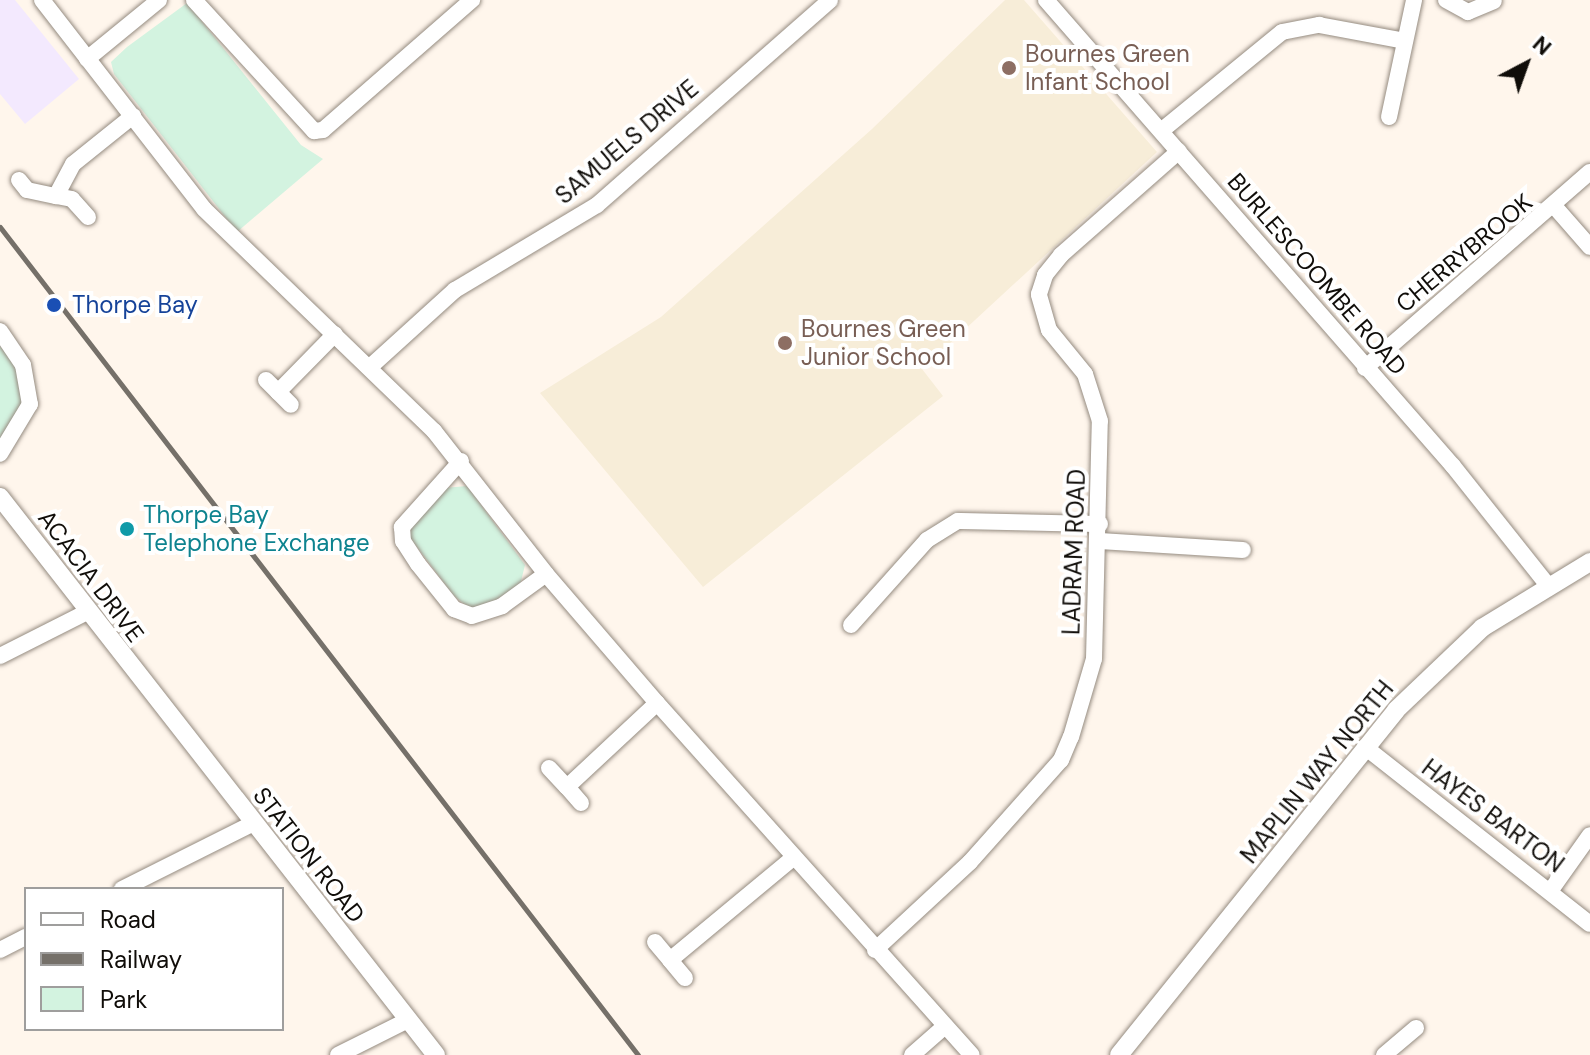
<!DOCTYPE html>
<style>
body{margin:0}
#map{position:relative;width:1590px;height:1055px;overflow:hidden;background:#fff6ec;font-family:"DM Sans",sans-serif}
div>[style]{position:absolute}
.commercial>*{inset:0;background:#f3e9fe}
.education>*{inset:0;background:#f7edd8}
.green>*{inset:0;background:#d3f3e0}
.roads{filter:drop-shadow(0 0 2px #958b80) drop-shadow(0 0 2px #958b80)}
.minor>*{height:16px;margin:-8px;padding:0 8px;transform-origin:8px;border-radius:8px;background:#fff}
.tertiary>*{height:18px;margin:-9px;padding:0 9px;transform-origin:9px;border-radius:9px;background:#fff}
.rail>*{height:5px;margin:-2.5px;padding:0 2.5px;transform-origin:2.5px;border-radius:2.5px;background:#757069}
.dots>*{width:22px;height:22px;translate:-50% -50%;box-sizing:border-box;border:4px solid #fff;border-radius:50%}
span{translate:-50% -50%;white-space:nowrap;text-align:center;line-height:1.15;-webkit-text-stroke:8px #fff;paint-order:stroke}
.education-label{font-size:24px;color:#785e54}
.left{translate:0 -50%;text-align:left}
.street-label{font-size:24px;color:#100d09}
.transit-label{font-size:24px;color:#164399}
.culture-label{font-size:24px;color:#0d838f}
.legend{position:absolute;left:24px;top:887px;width:260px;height:144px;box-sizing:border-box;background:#fff;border:2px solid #9f9e9d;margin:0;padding:10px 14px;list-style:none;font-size:24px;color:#100d09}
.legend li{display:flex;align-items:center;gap:16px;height:40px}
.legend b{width:40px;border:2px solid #9f9e9d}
.north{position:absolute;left:1486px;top:24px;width:80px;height:80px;-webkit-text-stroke:6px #fff;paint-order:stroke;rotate:41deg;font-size:22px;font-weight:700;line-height:32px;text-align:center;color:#100d09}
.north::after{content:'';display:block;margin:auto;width:28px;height:36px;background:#100d09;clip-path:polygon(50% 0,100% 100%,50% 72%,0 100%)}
</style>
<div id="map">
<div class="commercial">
<div style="clip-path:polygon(0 0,15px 0,79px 79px,25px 124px,0 94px)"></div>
</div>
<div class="education">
<div style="clip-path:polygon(1005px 0,1024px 0,1157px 152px,922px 369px,943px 396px,703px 587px,540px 393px,661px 317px,872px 129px)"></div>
</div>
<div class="green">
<div style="clip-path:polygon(187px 3px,301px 145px,323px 159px,237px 232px,114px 74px,111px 62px,127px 47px)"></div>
<div style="clip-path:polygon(0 346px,13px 360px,26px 396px,0 447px)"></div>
<div style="clip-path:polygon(467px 486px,525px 565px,520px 585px,484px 608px,471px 609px,454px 596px,408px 535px,411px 523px,444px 488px)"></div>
</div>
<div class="roads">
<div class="minor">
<div style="left:42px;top:0;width:264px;rotate:52.2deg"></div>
<div style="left:204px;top:209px;width:320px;rotate:44deg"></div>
<div style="left:434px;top:431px;width:182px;rotate:51.9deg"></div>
<div style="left:546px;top:574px;width:170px;rotate:49.3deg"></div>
<div style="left:657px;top:703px;width:472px;rotate:48.2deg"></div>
<div style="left:194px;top:0;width:178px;rotate:47.5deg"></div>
<div style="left:314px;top:131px;width:9px;rotate:-6deg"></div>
<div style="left:323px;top:130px;width:198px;rotate:-41.1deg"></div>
<div style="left:1046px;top:0;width:619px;rotate:48.87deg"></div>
<div style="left:1453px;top:466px;width:151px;rotate:51.5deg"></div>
<div style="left:1446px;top:0;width:25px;rotate:29deg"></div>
<div style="left:1468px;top:12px;width:28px;rotate:-23deg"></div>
<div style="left:87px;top:59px;width:93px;rotate:-39.3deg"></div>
<div style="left:1389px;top:117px;width:120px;rotate:-77.9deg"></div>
<div style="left:1161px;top:131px;width:156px;rotate:-39.3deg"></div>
<div style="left:1282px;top:32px;width:38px;rotate:-11deg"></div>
<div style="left:1319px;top:25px;width:87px;rotate:10.5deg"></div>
<div style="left:19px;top:180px;width:13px;rotate:51deg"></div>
<div style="left:27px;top:190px;width:30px;rotate:12deg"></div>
<div style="left:1555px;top:207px;width:53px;rotate:48.8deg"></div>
<div style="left:88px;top:217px;width:24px;rotate:-132deg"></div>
<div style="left:72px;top:199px;width:16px;rotate:-169deg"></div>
<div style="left:56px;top:196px;width:36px;rotate:-62deg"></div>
<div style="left:73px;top:164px;width:77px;rotate:-38.7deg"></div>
<div style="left:0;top:331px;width:41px;rotate:55.9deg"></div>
<div style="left:23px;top:365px;width:40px;rotate:80deg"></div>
<div style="left:30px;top:404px;width:58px;rotate:121deg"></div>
<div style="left:370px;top:367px;width:115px;rotate:-42.2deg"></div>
<div style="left:455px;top:290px;width:165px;rotate:-30.9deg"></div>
<div style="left:597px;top:205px;width:310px;rotate:-41.3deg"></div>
<div style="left:1365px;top:368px;width:298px;rotate:-41.1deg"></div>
<div style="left:266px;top:380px;width:17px;rotate:45deg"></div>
<div style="left:278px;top:392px;width:81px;rotate:-45.5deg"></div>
<div style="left:278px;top:392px;width:18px;rotate:45deg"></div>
<div style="left:461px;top:461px;width:89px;rotate:131.8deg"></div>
<div style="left:402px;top:527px;width:14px;rotate:86deg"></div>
<div style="left:403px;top:541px;width:27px;rotate:57deg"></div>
<div style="left:418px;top:564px;width:58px;rotate:51.3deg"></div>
<div style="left:454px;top:609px;width:19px;rotate:21deg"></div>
<div style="left:472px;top:616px;width:32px;rotate:-18deg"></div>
<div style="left:502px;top:606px;width:54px;rotate:-36deg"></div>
<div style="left:1100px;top:541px;width:143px;rotate:3.6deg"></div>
<div style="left:851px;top:625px;width:114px;rotate:-48.2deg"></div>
<div style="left:927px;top:540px;width:36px;rotate:-32deg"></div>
<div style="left:958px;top:521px;width:142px;rotate:1.2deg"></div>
<div style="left:0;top:656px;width:97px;rotate:-26.8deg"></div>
<div style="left:1365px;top:747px;width:286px;rotate:38.2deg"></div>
<div style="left:549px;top:768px;width:26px;rotate:47deg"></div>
<div style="left:581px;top:803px;width:21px;rotate:-131deg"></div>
<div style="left:567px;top:787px;width:123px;rotate:-43deg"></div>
<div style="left:122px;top:889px;width:148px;rotate:-26.6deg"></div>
<div style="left:1551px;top:890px;width:67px;rotate:-54.7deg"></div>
<div style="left:655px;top:942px;width:23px;rotate:50deg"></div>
<div style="left:0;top:950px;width:29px;rotate:-27deg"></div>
<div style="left:875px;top:950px;width:129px;rotate:-42.8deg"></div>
<div style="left:970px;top:862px;width:137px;rotate:-48.3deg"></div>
<div style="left:1061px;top:760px;width:25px;rotate:-67deg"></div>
<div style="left:1071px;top:737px;width:81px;rotate:-73.6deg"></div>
<div style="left:1094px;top:659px;width:238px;rotate:-88.6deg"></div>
<div style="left:1100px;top:421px;width:49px;rotate:-107.7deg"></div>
<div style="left:1085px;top:374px;width:57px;rotate:-129.3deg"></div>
<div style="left:1049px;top:330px;width:37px;rotate:-106deg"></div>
<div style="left:1039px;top:294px;width:20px;rotate:-72deg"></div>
<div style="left:1045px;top:275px;width:26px;rotate:-51deg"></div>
<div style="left:1061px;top:255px;width:157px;rotate:-41.4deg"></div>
<div style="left:685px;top:978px;width:23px;rotate:-130deg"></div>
<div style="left:670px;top:960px;width:160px;rotate:-39.7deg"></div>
<div style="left:338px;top:1055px;width:78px;rotate:-26.6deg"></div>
<div style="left:912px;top:1055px;width:44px;rotate:-41.3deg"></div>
<div style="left:1384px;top:1055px;width:42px;rotate:-40.2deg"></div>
</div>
<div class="tertiary">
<div style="left:0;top:497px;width:708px;rotate:52deg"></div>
<div style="left:1119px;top:1055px;width:442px;rotate:-51.2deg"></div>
<div style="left:1396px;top:710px;width:119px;rotate:-43.6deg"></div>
<div style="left:1482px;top:628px;width:127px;rotate:-31.4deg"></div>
</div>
</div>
<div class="rail">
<div style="left:0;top:227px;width:1045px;rotate:52.38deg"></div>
</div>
<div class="dots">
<div style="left:1009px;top:68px;background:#8d6e63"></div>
<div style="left:54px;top:305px;background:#1a4fb4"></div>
<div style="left:785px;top:343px;background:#8d6e63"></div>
<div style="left:127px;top:529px;background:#0f9aa8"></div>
</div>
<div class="education-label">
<span class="left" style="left:1025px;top:68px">Bournes Green<br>Infant School</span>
<span class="left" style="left:801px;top:343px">Bournes Green<br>Junior School</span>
</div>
<div class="street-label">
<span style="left:627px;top:142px;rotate:-40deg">SAMUELS DRIVE</span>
<span style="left:1464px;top:253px;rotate:-40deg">CHERRYBROOK</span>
<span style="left:1317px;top:274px;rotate:49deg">BURLESCOOMBE ROAD</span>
<span style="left:1074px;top:552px;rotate:-88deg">LADRAM ROAD</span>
<span style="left:91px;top:576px;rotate:53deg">ACACIA DRIVE</span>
<span style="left:1317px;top:772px;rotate:-51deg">MAPLIN WAY NORTH</span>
<span style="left:1493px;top:816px;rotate:37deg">HAYES BARTON</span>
<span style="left:309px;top:855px;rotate:52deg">STATION ROAD</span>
</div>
<div class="transit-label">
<span class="left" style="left:72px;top:305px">Thorpe Bay</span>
</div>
<div class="culture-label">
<span class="left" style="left:143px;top:529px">Thorpe Bay<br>Telephone Exchange</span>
</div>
<ul class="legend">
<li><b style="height:10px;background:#fff"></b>Road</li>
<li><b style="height:10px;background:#757069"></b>Railway</li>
<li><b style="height:22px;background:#d3f3e0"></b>Park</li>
</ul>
<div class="north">N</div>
</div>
